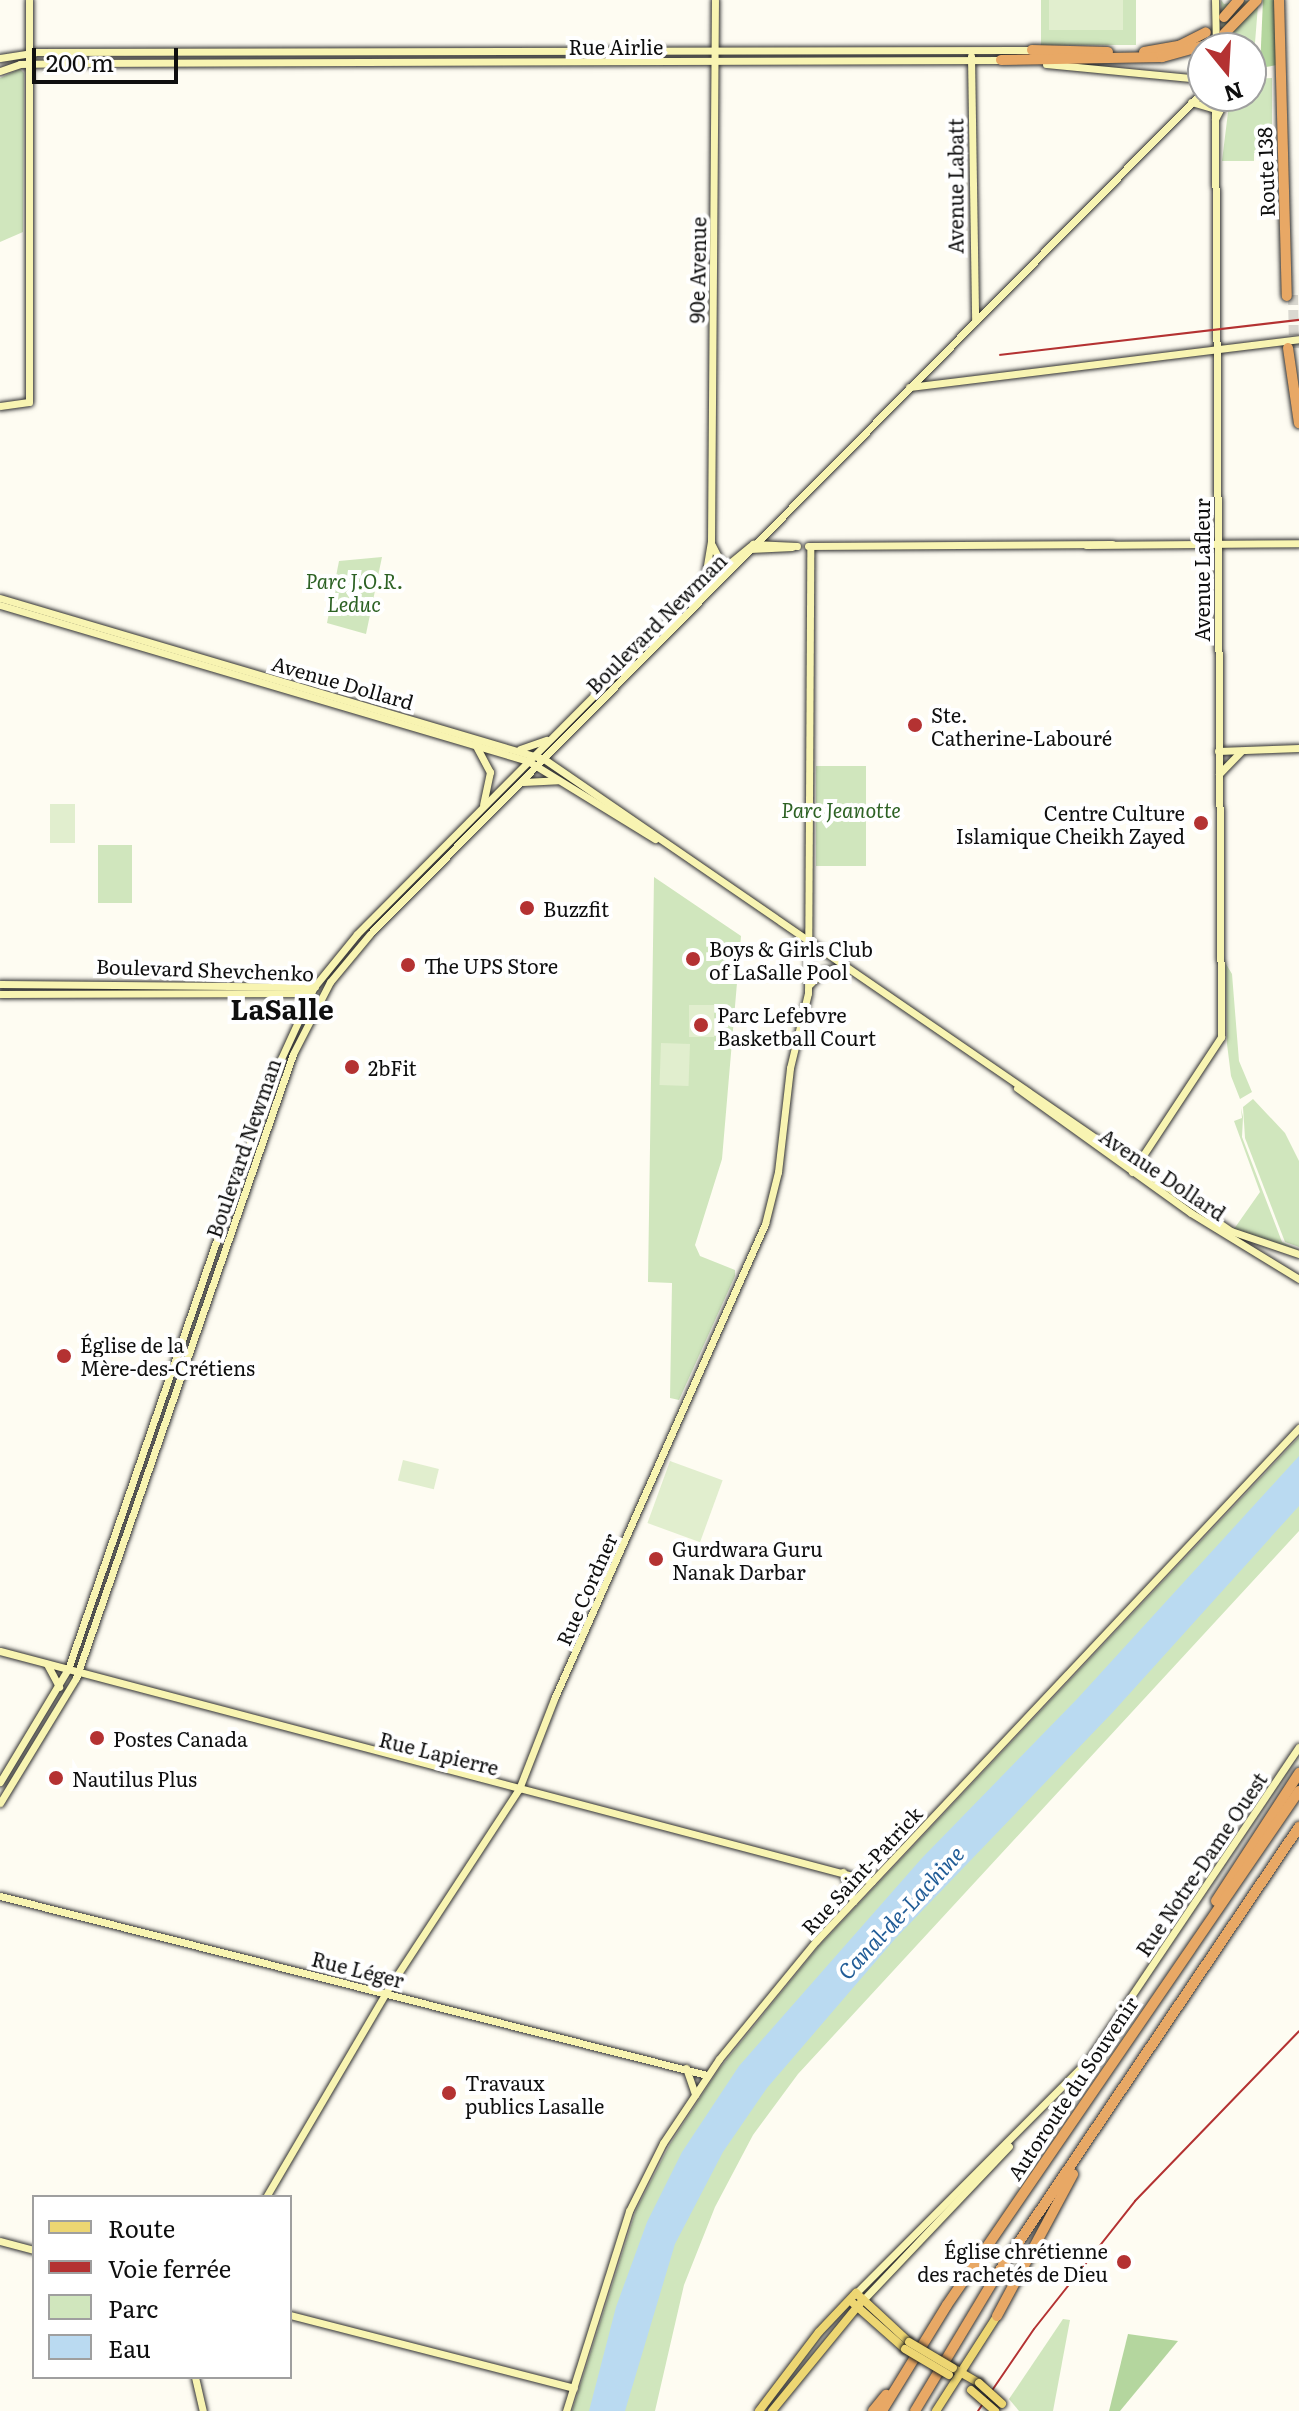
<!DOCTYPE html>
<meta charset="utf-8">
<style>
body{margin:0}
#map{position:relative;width:1299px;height:2411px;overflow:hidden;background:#fefcf2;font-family:Literata,serif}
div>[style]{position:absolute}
.green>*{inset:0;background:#d0e6bd;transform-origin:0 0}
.forest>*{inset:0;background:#b4d69e}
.pitch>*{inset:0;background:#e1eece;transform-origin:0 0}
.water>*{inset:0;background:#badaf1}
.highway-tunnel>*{height:10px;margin-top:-5px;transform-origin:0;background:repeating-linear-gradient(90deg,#dad8d0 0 10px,transparent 0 15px)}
.roads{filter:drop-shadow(0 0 2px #313131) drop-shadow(0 0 2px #313131)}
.secondary>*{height:7px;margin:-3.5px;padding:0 3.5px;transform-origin:3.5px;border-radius:3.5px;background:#f8f4b2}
.primary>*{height:8px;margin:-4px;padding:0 4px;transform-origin:4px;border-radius:4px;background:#edd672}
.highway>*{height:10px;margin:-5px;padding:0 5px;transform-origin:5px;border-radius:5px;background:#e8a865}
.rail>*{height:2px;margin:-1px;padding:0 1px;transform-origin:1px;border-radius:1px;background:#b43232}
.bridges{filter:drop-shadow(0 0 2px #202020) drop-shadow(0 0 2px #202020)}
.primary-bridge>*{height:8px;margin:-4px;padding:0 4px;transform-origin:4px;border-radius:4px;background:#edd672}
.dots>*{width:22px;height:22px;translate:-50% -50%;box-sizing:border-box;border:4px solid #fff;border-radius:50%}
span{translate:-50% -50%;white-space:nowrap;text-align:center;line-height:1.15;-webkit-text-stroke:8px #fff;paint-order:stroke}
.street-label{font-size:20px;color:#0f0f0f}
.park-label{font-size:20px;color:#2d6224;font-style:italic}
.poi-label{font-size:20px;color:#0f0f0f}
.left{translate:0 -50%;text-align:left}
.right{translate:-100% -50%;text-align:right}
.water-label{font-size:22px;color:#225d97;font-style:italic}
.district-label{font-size:28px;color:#0f0f0f;font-weight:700}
.legend{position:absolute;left:32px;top:2195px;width:260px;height:184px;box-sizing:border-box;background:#fff;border:2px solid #9f9f9f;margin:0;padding:10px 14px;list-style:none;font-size:24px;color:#0f0f0f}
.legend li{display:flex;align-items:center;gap:16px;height:40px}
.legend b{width:40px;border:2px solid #9f9f9f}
.north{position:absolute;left:1187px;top:32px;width:80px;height:80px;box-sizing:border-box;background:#fff;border:2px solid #9f9f9f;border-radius:50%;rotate:162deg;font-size:22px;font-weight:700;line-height:32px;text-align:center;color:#0f0f0f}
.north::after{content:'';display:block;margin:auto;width:28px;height:36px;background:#b43232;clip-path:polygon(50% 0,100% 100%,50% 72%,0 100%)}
.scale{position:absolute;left:32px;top:48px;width:146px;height:36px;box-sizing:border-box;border:4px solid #0f0f0f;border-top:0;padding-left:10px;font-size:24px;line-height:28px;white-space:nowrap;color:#0f0f0f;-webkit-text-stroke:6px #fff;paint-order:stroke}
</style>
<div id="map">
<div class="green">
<div style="left:1041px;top:0;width:95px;height:45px"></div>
<div style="clip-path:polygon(1221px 0,1224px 4px,1254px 0,1235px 29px,1258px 5px,1253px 68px,1251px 48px,1222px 48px)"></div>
<div style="clip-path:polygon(20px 69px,24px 73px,23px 232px,0 242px,0 78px)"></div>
<div style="clip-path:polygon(1272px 78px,1272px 152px,1254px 153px,1254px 161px,1222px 161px,1230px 96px,1251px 96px,1251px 79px)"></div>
<div style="clip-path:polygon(382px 557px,366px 634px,327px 623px,339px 561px)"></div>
<div style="left:866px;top:766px;width:100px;height:50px;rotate:90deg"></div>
<div style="left:98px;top:845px;width:34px;height:58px"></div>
<div style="clip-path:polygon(654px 877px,741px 936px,722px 1159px,695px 1245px,700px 1256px,735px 1270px,735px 1276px,679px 1400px,670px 1398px,672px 1283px,648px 1282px)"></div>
<div style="clip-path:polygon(1226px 964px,1232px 974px,1239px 1061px,1252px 1092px,1240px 1099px,1231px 1076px,1227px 1044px)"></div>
<div style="clip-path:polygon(1253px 1099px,1285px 1133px,1299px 1161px,1299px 1247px,1285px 1242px,1245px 1138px,1243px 1107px)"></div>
<div style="clip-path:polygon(1241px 1108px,1243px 1117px,1242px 1137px,1282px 1242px,1299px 1250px,1234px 1229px,1260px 1192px,1234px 1121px,1242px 1118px)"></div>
<div style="clip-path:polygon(1299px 1437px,1299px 1531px,798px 2074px,753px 2135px,715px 2207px,684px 2285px,655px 2411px,572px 2411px,636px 2210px,670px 2144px,719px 2069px,819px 1946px)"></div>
<div style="clip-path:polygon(1063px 2319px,1070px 2320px,1053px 2411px,1019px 2411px,1009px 2399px)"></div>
</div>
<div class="forest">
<div style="clip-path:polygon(1263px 0,1274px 0,1277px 65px,1260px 68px)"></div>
<div style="clip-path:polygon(1128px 2334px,1178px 2341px,1120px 2411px,1109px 2411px)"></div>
</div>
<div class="pitch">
<div style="left:1049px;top:0;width:74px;height:30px"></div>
<div style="left:50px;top:804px;width:25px;height:39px"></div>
<div style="left:689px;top:1005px;width:25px;height:32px"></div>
<div style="left:661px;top:1043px;width:29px;height:42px;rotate:2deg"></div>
<div style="left:403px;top:1460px;width:37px;height:21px;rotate:14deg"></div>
<div style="left:670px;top:1461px;width:56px;height:66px;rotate:20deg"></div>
</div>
<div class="water">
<div style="clip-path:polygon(1299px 1456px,1299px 1506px,1113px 1712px,895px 1939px,767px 2088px,723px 2152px,675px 2244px,625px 2411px,589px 2411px,616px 2307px,647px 2222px,682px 2152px,739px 2066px,922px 1858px,1077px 1699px)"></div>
</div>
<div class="highway-tunnel">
<div style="left:1293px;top:295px;width:53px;rotate:88.9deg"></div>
</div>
<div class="roads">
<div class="secondary">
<div style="left:1215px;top:0;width:48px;rotate:88.8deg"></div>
<div style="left:971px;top:56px;width:265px;rotate:89.1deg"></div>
<div style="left:0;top:58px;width:36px;rotate:-9deg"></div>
<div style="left:36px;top:52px;width:996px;rotate:-0.12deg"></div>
<div style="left:1046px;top:64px;width:158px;rotate:5.5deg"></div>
<div style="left:0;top:71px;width:21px;rotate:-19deg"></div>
<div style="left:20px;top:64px;width:55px;rotate:-1deg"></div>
<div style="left:75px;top:63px;width:927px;rotate:-0.19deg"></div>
<div style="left:1191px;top:102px;width:25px;rotate:16deg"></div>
<div style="left:1215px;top:119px;width:26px;rotate:-62deg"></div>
<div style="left:909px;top:387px;width:393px;rotate:-7deg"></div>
<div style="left:0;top:406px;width:29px;rotate:-8deg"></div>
<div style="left:29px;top:402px;width:402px;rotate:-90deg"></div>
<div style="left:712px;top:545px;width:27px;rotate:63deg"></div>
<div style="left:1086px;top:545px;width:213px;rotate:-0.5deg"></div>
<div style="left:808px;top:546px;width:304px;rotate:-0.4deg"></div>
<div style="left:750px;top:549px;width:42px;rotate:-2.7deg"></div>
<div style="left:704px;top:583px;width:43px;rotate:-80.5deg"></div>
<div style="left:711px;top:541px;width:541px;rotate:-89.58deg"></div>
<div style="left:0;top:598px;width:567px;rotate:16.49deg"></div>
<div style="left:544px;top:759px;width:834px;rotate:34.49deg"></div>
<div style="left:1231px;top:1231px;width:72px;rotate:18.7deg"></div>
<div style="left:0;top:605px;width:551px;rotate:16.46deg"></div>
<div style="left:528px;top:761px;width:149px;rotate:31.6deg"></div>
<div style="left:475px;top:744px;width:32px;rotate:62deg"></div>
<div style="left:490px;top:772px;width:33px;rotate:102deg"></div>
<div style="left:520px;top:749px;width:28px;rotate:-19deg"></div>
<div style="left:1218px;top:751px;width:81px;rotate:-2.1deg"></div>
<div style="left:1219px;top:774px;width:32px;rotate:-46deg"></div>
<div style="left:523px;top:782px;width:35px;rotate:-3deg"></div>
<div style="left:0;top:984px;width:315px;rotate:0.5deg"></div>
<div style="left:810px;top:984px;width:18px;rotate:-45deg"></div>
<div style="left:823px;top:971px;width:17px;rotate:-10deg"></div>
<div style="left:0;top:994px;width:311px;rotate:-0.2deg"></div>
<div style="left:1017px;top:1088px;width:214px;rotate:35.7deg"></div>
<div style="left:1191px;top:1213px;width:127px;rotate:31.4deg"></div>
<div style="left:1132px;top:1172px;width:162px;rotate:-56.6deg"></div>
<div style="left:1221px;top:1037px;width:941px;rotate:-90.37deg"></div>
<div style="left:0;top:1651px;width:902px;rotate:14.78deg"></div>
<div style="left:47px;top:1664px;width:26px;rotate:62deg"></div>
<div style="left:0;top:1782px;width:132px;rotate:-59deg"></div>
<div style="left:68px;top:1669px;width:632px;rotate:-70.88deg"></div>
<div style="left:275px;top:1072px;width:94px;rotate:-65.4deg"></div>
<div style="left:314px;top:987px;width:68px;rotate:-50.9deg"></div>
<div style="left:357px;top:934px;width:491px;rotate:-45.2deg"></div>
<div style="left:703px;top:585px;width:65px;rotate:-39.4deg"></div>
<div style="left:753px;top:544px;width:44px;rotate:2.6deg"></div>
<div style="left:0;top:1803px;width:146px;rotate:-58.7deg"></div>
<div style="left:76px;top:1678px;width:661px;rotate:-70.82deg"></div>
<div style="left:293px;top:1054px;width:81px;rotate:-62.8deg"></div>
<div style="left:330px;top:982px;width:62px;rotate:-50.2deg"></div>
<div style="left:370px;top:934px;width:1185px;rotate:-45.34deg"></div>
<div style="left:843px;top:1872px;width:31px;rotate:71deg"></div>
<div style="left:0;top:1896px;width:729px;rotate:14.21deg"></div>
<div style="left:686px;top:2068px;width:28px;rotate:71deg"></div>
<div style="left:266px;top:2197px;width:245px;rotate:-59.6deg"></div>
<div style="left:390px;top:1986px;width:235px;rotate:-56.8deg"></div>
<div style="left:519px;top:1789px;width:97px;rotate:-68.7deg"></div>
<div style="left:554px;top:1699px;width:520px;rotate:-66.05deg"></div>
<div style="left:765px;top:1224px;width:54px;rotate:-76deg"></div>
<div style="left:778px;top:1172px;width:105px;rotate:-83.4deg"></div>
<div style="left:790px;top:1068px;width:77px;rotate:-76.5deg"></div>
<div style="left:808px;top:993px;width:447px;rotate:-89.7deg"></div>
<div style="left:0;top:2241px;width:35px;rotate:15deg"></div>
<div style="left:856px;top:2293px;width:330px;rotate:-45.1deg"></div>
<div style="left:1089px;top:2059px;width:376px;rotate:-56.1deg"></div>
<div style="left:863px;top:2300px;width:212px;rotate:-46.5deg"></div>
<div style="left:290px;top:2315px;width:293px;rotate:14.4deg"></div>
<div style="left:195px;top:2377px;width:35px;rotate:77deg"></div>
<div style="left:566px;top:2411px;width:210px;rotate:-72.5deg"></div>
<div style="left:629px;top:2211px;width:76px;rotate:-63.4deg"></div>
<div style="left:663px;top:2143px;width:101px;rotate:-56.3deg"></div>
<div style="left:719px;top:2059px;width:153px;rotate:-50.6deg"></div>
<div style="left:816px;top:1941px;width:705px;rotate:-46.73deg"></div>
</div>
<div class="primary">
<div style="left:853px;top:2303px;width:69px;rotate:41.5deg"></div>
<div style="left:953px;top:2368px;width:30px;rotate:30deg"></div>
<div style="left:759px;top:2411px;width:99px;rotate:-52.8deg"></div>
<div style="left:819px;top:2332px;width:54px;rotate:-46.5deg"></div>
<div style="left:856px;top:2293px;width:72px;rotate:42.8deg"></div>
<div style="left:772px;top:2411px;width:144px;rotate:-50.7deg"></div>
<div style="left:936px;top:2411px;width:113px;rotate:-57.3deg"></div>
</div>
<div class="highway">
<div style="left:1279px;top:0;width:296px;rotate:88.5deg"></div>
<div style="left:1224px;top:17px;width:23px;rotate:-49deg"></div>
<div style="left:1224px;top:34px;width:47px;rotate:-45.9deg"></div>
<div style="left:1032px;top:50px;width:76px;rotate:1.5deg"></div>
<div style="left:1144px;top:52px;width:36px;rotate:-10deg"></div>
<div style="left:1179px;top:46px;width:30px;rotate:-27deg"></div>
<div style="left:1001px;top:60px;width:161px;rotate:-1.1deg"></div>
<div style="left:1162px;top:57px;width:46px;rotate:-15.3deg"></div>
<div style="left:1288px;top:348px;width:76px;rotate:81.7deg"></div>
<div style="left:1216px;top:1901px;width:153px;rotate:-57deg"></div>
<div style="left:997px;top:2316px;width:161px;rotate:-61.8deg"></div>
<div style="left:873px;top:2411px;width:21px;rotate:-51deg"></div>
<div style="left:882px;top:2411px;width:124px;rotate:-58.5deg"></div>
<div style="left:947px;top:2305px;width:623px;rotate:-55.6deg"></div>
<div style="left:915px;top:2411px;width:157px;rotate:-59deg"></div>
<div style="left:996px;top:2276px;width:542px;rotate:-55.99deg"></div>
</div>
</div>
<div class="rail">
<div style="left:1000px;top:355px;width:301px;rotate:-6.7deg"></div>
<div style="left:978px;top:2411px;width:99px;rotate:-55.7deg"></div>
<div style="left:1034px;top:2329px;width:163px;rotate:-51.7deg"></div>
<div style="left:1135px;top:2201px;width:236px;rotate:-46deg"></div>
</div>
<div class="bridges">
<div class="primary-bridge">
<div style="left:909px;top:2342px;width:51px;rotate:30.6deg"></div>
<div style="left:905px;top:2349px;width:51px;rotate:30.6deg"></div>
<div style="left:979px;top:2383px;width:31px;rotate:42deg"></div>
<div style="left:971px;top:2390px;width:32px;rotate:41deg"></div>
</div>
</div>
<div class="dots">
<div style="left:915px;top:725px;background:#b43232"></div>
<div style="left:1201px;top:823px;background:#b43232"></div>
<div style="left:527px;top:908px;background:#b43232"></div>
<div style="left:693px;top:959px;background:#b43232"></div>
<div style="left:408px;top:965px;background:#b43232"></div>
<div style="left:701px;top:1025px;background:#b43232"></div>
<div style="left:352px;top:1067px;background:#b43232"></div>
<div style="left:64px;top:1356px;background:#b43232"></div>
<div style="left:656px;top:1559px;background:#b43232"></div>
<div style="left:97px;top:1738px;background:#b43232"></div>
<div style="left:56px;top:1778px;background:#b43232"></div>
<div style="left:449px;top:2093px;background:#b43232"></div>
<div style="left:1124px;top:2262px;background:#b43232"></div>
</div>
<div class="street-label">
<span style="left:616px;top:46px">Rue Airlie</span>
<span style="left:1265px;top:172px;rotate:-92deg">Route 138</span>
<span style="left:955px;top:186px;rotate:-90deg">Avenue Labatt</span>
<span style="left:697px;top:270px;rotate:-89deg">90e Avenue</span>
<span style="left:1201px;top:570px;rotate:-90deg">Avenue Lafleur</span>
<span style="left:656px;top:623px;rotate:-45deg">Boulevard Newman</span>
<span style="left:343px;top:682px;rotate:16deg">Avenue Dollard</span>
<span style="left:205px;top:969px;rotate:2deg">Boulevard Shevchenko</span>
<span style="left:243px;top:1148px;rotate:-71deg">Boulevard Newman</span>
<span style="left:1163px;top:1174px;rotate:34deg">Avenue Dollard</span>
<span style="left:586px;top:1589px;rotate:-66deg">Rue Cordner</span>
<span style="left:439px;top:1753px;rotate:14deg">Rue Lapierre</span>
<span style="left:1201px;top:1864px;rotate:-56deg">Rue Notre-Dame Ouest</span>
<span style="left:861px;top:1870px;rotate:-47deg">Rue Saint-Patrick</span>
<span style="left:358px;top:1969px;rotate:14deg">Rue Léger</span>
<span style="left:1072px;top:2088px;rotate:-56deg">Autoroute du Souvenir</span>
</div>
<div class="park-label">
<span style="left:354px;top:592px">Parc J.O.R.<br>Leduc</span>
<span style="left:841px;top:809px">Parc Jeanotte</span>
</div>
<div class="poi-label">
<span class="left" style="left:931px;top:726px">Ste.<br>Catherine-Labouré</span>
<span class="right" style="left:1185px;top:824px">Centre Culture<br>Islamique Cheikh Zayed</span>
<span class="left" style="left:543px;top:908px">Buzzfit</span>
<span class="left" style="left:709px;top:960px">Boys &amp; Girls Club<br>of LaSalle Pool</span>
<span class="left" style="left:424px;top:965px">The UPS Store</span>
<span class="left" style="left:717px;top:1026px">Parc Lefebvre<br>Basketball Court</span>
<span class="left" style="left:368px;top:1067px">2bFit</span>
<span class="left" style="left:80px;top:1356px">Église de la<br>Mère-des-Crétiens</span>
<span class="left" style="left:672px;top:1560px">Gurdwara Guru<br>Nanak Darbar</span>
<span class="left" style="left:113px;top:1738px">Postes Canada</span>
<span class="left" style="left:72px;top:1778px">Nautilus Plus</span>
<span class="left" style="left:465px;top:2094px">Travaux<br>publics Lasalle</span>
<span class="right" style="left:1108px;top:2262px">Église chrétienne<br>des rachetés de Dieu</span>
</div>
<div class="water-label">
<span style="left:900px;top:1912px;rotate:-47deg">Canal-de-Lachine</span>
</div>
<div class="district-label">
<span style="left:282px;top:1008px">LaSalle</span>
</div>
<ul class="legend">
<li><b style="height:10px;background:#edd672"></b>Route</li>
<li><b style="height:10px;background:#b43232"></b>Voie ferrée</li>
<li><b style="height:22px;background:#d0e6bd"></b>Parc</li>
<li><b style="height:22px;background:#badaf1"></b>Eau</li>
</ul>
<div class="north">N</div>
<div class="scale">200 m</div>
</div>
